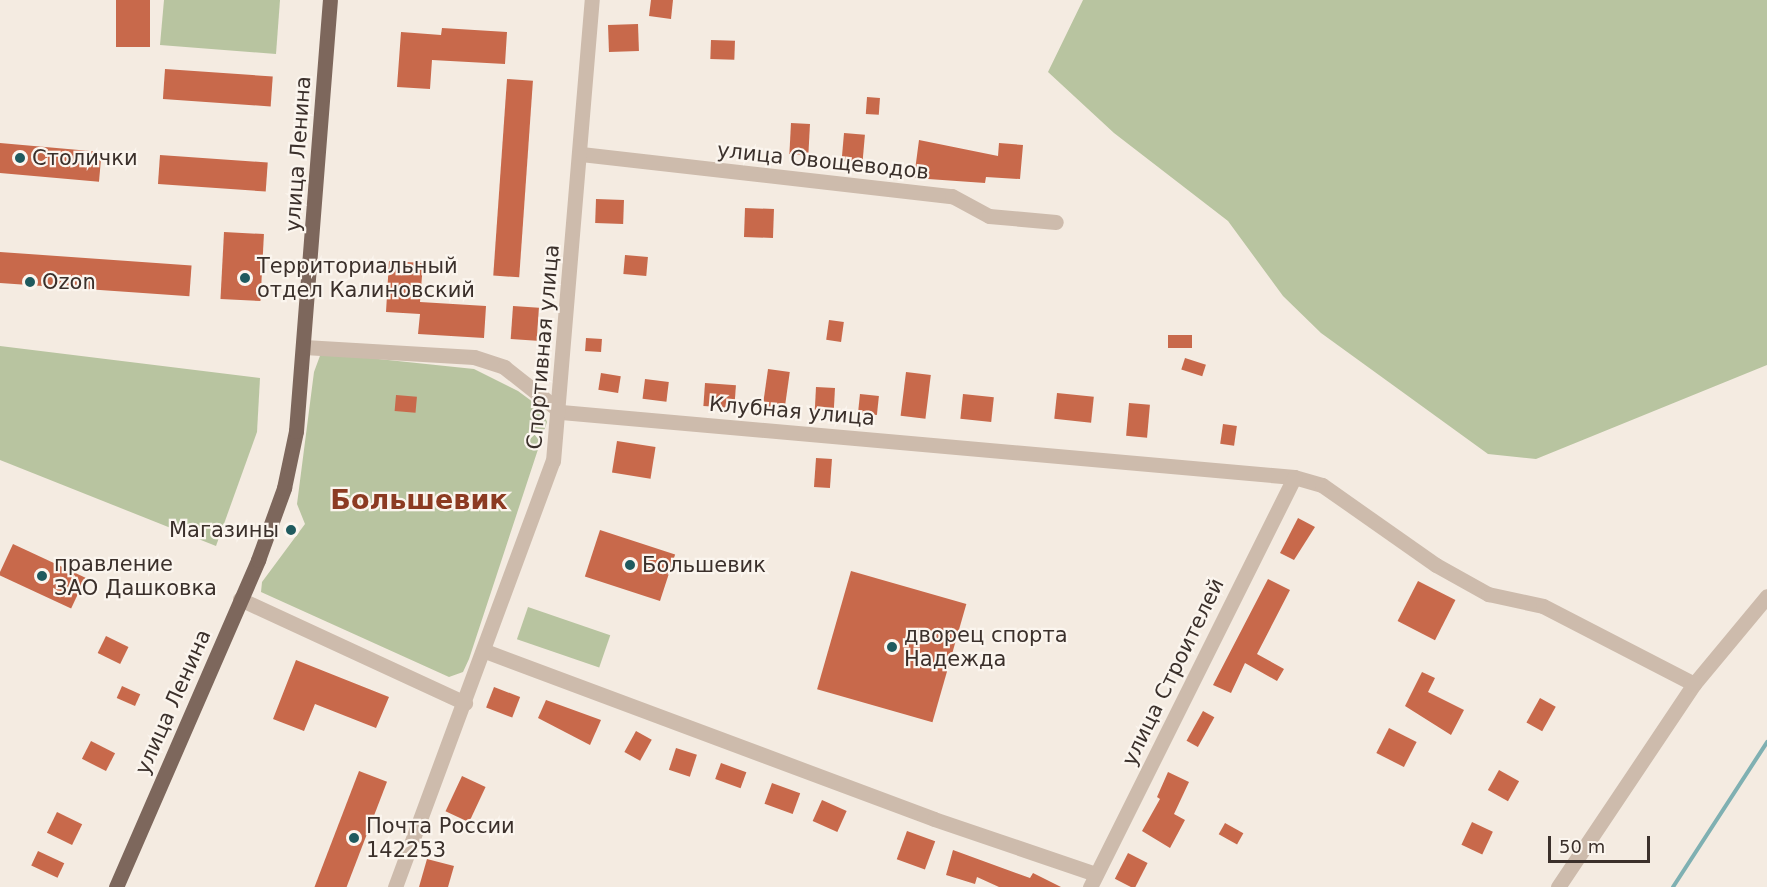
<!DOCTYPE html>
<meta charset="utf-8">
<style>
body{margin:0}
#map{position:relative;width:1767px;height:887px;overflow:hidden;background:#f4ebe1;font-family:"DejaVu Sans",sans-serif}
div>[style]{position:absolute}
.green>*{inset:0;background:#b8c4a0;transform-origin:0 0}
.stream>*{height:4px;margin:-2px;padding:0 2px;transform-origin:2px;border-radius:2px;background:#7fb0b2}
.building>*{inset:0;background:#c8694b;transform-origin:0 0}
.minor>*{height:15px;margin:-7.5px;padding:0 7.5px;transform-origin:7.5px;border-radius:7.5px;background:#cdbbac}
.major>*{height:15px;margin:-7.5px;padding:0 7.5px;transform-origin:7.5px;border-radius:7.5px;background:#7d675c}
.dots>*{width:16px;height:16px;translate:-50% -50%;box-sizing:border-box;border:3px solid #fbf5ee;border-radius:50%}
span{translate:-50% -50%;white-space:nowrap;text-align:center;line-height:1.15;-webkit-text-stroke:4.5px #fbf5ee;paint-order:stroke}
.street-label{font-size:21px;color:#3b302b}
.poi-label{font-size:21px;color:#3b302b}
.left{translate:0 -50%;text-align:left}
.right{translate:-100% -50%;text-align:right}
.district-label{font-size:27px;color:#8c3b22;font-weight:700}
.scale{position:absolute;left:1548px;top:836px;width:102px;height:27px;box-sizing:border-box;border:3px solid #3b302b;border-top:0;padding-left:8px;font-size:18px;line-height:21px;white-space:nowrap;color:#3b302b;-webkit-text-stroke:4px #fbf5ee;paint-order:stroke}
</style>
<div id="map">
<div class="green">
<div style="clip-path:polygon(164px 0,280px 0,276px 54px,160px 45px)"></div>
<div style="clip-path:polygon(1083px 0,1767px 0,1767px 365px,1536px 459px,1488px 454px,1321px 333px,1283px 296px,1228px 221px,1114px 133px,1048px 72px)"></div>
<div style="clip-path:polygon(0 346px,260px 378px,257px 432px,216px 546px,0 460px)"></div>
<div style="clip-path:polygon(321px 353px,474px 369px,518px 391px,541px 408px,547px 422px,469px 659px,463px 672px,449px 677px,261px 592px,262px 582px,305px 524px,297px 504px,314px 372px)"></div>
<div style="left:528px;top:607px;width:87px;height:34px;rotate:19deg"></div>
</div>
<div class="stream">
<div style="left:1673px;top:887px;width:173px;rotate:-57deg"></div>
</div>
<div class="building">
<div style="left:116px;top:0;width:34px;height:47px"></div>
<div style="clip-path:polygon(651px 0,673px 0,671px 19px,649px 16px)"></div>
<div style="left:638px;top:24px;width:27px;height:30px;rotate:88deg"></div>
<div style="clip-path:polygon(442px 28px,507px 32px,505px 64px,432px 60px,430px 89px,397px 87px,401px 32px,441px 35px)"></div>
<div style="left:711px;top:40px;width:24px;height:19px;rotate:2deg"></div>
<div style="left:165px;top:69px;width:108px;height:30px;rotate:4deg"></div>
<div style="left:507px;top:79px;width:26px;height:197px;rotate:4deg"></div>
<div style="left:867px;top:97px;width:13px;height:17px;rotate:4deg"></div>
<div style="left:791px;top:123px;width:19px;height:31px;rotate:3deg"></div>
<div style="left:844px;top:133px;width:21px;height:28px;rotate:5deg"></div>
<div style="clip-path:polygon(919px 140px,998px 156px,999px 143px,1023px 145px,1020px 179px,986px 177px,985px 183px,914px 178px)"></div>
<div style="left:0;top:143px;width:102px;height:30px;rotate:5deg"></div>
<div style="left:160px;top:155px;width:108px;height:29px;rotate:4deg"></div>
<div style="left:596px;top:199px;width:28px;height:24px;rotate:2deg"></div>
<div style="left:745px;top:208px;width:29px;height:29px;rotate:2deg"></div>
<div style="left:224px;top:232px;width:40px;height:67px;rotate:3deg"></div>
<div style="left:0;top:252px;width:192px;height:31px;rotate:4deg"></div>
<div style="left:625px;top:255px;width:23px;height:19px;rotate:5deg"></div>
<div style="clip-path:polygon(389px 261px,423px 263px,420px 302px,486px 306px,484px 338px,418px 334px,420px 314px,386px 312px)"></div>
<div style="left:513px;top:306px;width:26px;height:33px;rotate:4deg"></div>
<div style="left:829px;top:320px;width:15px;height:20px;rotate:8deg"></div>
<div style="left:1192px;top:335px;width:13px;height:24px;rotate:90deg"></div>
<div style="left:586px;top:338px;width:16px;height:13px;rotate:4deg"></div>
<div style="left:1185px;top:358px;width:22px;height:12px;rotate:18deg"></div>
<div style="left:768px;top:369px;width:22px;height:37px;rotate:8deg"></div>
<div style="left:906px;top:372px;width:25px;height:44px;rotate:7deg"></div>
<div style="left:601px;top:373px;width:20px;height:17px;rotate:9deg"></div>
<div style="left:645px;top:379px;width:24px;height:20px;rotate:7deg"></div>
<div style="left:705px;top:383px;width:31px;height:23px;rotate:4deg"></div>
<div style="left:816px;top:387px;width:19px;height:23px;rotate:3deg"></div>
<div style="left:1057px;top:393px;width:37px;height:26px;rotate:6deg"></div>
<div style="left:860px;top:394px;width:19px;height:19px;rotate:6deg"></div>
<div style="left:963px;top:394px;width:31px;height:25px;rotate:6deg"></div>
<div style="left:396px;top:395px;width:21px;height:16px;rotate:5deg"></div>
<div style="left:1129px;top:403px;width:21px;height:33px;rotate:5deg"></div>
<div style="left:1223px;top:424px;width:14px;height:20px;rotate:8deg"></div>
<div style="left:617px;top:441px;width:39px;height:32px;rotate:9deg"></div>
<div style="left:816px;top:458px;width:16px;height:29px;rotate:4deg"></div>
<div style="clip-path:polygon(1298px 518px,1315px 527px,1294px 560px,1280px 553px)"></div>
<div style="left:600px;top:530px;width:79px;height:49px;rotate:18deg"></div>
<div style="left:13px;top:544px;width:80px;height:34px;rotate:25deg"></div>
<div style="left:851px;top:571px;width:120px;height:123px;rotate:16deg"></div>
<div style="clip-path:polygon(1268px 579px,1290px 590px,1257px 654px,1284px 669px,1277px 681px,1245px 663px,1231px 693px,1213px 685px)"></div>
<div style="left:1418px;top:581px;width:42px;height:45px;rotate:27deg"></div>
<div style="left:106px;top:636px;width:25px;height:19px;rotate:26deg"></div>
<div style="clip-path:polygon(296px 660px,389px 697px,376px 728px,315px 704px,304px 731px,273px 719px)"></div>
<div style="clip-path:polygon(1422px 672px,1435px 678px,1428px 692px,1464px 710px,1451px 735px,1405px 706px)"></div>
<div style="left:122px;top:686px;width:20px;height:13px;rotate:24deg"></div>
<div style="left:494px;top:687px;width:28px;height:22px;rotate:21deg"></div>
<div style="left:1540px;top:698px;width:18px;height:28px;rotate:29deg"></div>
<div style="clip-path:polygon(546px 700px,601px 720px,590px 745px,538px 718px)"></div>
<div style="left:1203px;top:711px;width:13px;height:34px;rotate:29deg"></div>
<div style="left:1389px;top:728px;width:31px;height:28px;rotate:27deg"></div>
<div style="left:636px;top:731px;width:18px;height:24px;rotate:29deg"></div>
<div style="left:91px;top:741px;width:27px;height:20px;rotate:27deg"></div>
<div style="left:676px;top:748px;width:22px;height:23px;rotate:18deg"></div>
<div style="left:721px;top:763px;width:27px;height:17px;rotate:20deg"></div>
<div style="left:1499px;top:770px;width:23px;height:23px;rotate:29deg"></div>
<div style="left:359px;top:771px;width:30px;height:126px;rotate:21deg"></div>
<div style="clip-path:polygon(1168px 772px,1189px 782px,1174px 814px,1185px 820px,1170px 848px,1142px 831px,1160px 799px,1157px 797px)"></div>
<div style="left:462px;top:776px;width:26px;height:39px;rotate:25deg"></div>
<div style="left:772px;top:783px;width:30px;height:22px;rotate:20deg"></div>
<div style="left:822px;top:800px;width:27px;height:23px;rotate:24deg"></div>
<div style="left:57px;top:812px;width:28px;height:23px;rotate:26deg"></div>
<div style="left:1472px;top:822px;width:23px;height:25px;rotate:25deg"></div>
<div style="left:1225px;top:823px;width:21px;height:13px;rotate:29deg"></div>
<div style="left:907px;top:831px;width:30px;height:30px;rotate:20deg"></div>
<div style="clip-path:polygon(953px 850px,1030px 878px,1033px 873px,1061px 887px,999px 887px,977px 877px,975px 884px,946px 875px)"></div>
<div style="left:38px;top:851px;width:29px;height:16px;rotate:25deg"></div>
<div style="left:1128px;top:853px;width:22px;height:29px;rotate:27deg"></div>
<div style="clip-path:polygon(427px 859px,454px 866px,448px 887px,419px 887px)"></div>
</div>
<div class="minor">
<div style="left:581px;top:154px;width:373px;rotate:6.5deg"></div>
<div style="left:952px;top:196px;width:42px;rotate:28.4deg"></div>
<div style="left:989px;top:216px;width:67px;rotate:5.1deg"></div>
<div style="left:304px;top:347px;width:170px;rotate:3.4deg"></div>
<div style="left:474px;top:357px;width:32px;rotate:18deg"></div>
<div style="left:504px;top:367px;width:73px;rotate:38.3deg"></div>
<div style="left:561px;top:412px;width:736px;rotate:5.07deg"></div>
<div style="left:1294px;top:477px;width:29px;rotate:16deg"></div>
<div style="left:1322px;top:485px;width:139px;rotate:35.1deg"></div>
<div style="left:1436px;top:565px;width:60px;rotate:29.1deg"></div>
<div style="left:1488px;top:594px;width:56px;rotate:12.3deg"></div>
<div style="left:1543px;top:606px;width:170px;rotate:27.3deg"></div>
<div style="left:240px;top:599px;width:248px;rotate:24.8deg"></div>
<div style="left:485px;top:651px;width:479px;rotate:20.5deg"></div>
<div style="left:934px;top:819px;width:171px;rotate:18.8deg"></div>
<div style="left:395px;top:887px;width:454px;rotate:-69.7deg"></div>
<div style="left:553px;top:461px;width:463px;rotate:-85.2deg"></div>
<div style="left:1090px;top:887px;width:458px;rotate:-63.5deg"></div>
<div style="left:1558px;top:887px;width:244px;rotate:-56.2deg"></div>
<div style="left:1694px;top:684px;width:114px;rotate:-50.3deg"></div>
</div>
<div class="major">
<div style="left:116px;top:887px;width:357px;rotate:-66.5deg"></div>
<div style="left:258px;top:560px;width:77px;rotate:-70.1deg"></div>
<div style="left:284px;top:488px;width:58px;rotate:-78.1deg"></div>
<div style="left:296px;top:431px;width:432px;rotate:-85.5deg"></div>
</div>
<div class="dots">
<div style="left:20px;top:158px;background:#1f5a5e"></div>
<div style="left:245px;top:278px;background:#1f5a5e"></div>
<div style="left:30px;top:282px;background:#1f5a5e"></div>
<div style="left:291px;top:530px;background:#1f5a5e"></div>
<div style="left:630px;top:565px;background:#1f5a5e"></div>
<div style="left:42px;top:576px;background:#1f5a5e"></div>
<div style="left:892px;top:647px;background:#1f5a5e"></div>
<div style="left:354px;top:838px;background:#1f5a5e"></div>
</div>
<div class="street-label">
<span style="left:298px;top:154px;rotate:-86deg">улица Ленина</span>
<span style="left:823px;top:161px;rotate:6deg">улица Овощеводов</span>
<span style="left:543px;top:347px;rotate:-85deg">Спортивная улица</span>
<span style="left:792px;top:411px;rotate:5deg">Клубная улица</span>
<span style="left:1173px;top:672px;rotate:-64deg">улица Строителей</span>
<span style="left:173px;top:702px;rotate:-66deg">улица Ленина</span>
</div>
<div class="poi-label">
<span class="left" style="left:32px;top:158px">Столички</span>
<span class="left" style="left:257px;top:278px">Территориальный<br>отдел Калиновский</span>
<span class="left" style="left:42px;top:282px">Ozon</span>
<span class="right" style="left:279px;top:530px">Магазины</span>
<span class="left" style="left:54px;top:576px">правление<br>ЗАО Дашковка</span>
<span class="left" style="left:642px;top:565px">Большевик</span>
<span class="left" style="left:904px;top:647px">дворец спорта<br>Надежда</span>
<span class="left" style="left:366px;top:838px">Почта России<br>142253</span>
</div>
<div class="district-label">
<span style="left:419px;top:500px">Большевик</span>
</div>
<div class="scale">50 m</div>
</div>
